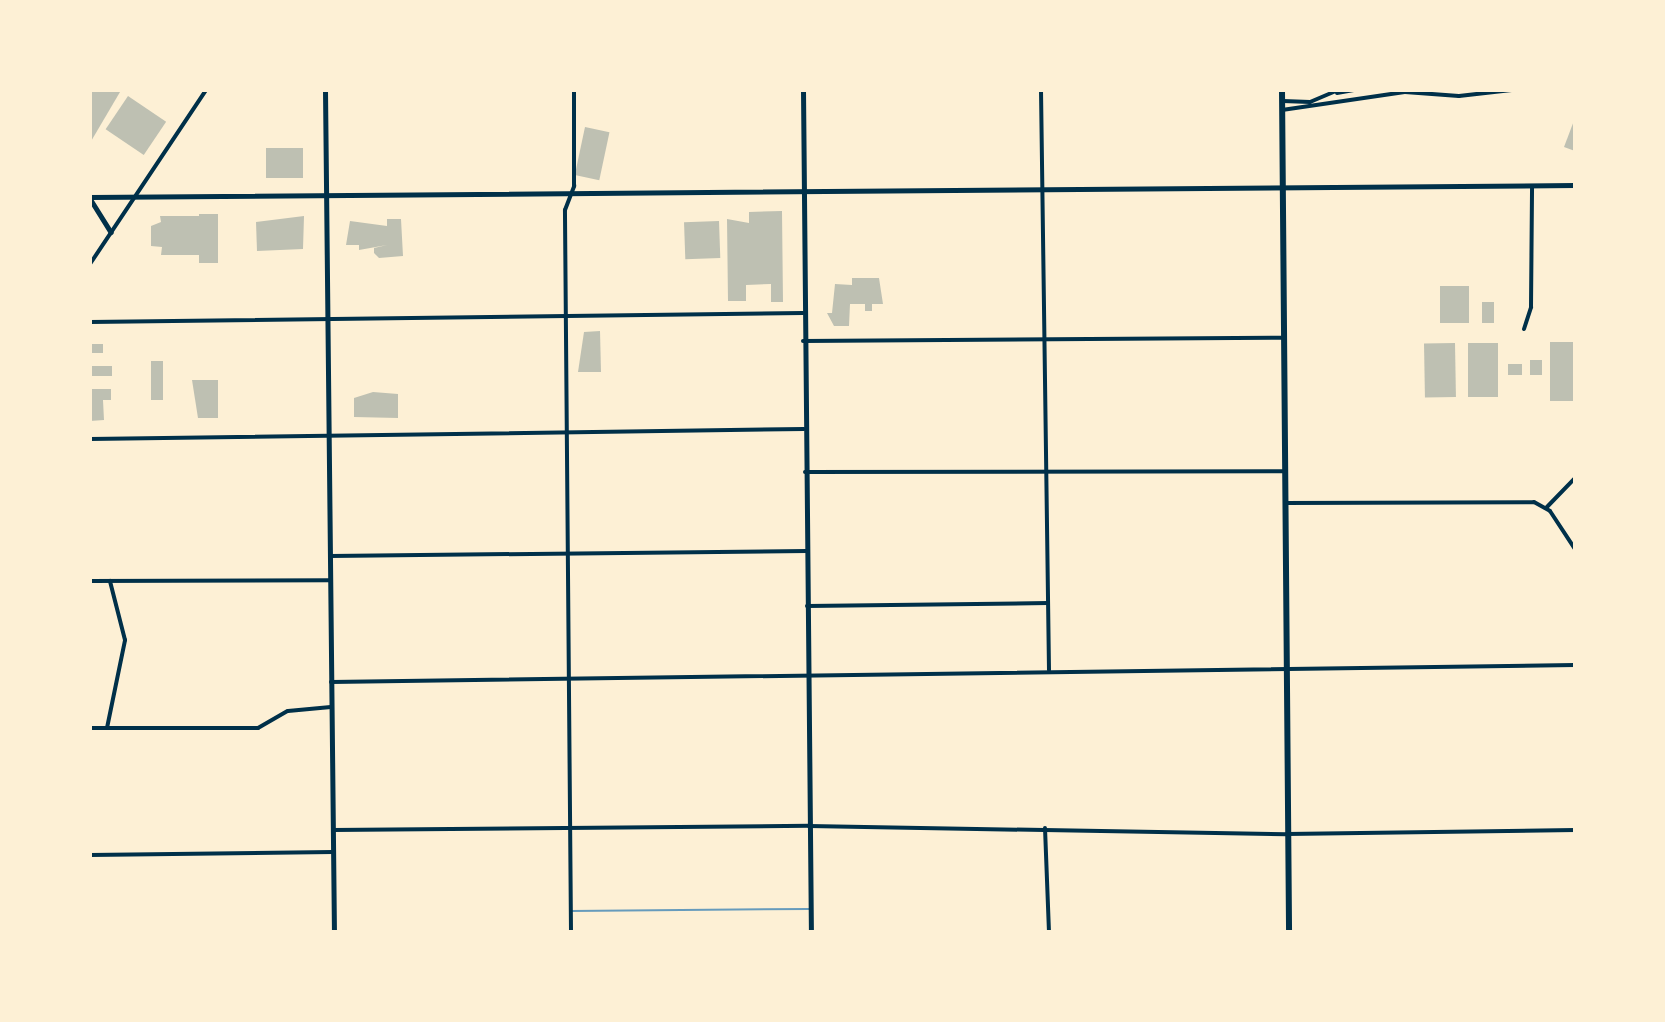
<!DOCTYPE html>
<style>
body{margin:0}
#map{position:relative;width:1665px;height:1022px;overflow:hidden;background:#fdf0d5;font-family:"Noto Serif",serif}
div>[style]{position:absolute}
.stream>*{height:2px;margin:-1px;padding:0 1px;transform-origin:1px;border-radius:1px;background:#669bbc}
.building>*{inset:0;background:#bec0b2;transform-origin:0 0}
.minor>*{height:4px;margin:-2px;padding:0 2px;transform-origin:2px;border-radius:2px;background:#003049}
.tertiary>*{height:5px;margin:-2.5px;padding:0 2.5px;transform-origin:2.5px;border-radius:2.5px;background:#003049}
.secondary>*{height:6px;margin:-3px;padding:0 3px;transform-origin:3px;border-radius:3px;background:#003049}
span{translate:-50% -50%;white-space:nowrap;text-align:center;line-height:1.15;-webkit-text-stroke:7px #fdf0d5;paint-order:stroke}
.frame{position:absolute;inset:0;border:92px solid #fdf0d5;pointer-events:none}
</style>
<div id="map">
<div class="stream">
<div style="left:571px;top:911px;width:238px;rotate:-0.5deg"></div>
</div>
<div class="building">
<div style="clip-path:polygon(90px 90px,120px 92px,90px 143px)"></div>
<div style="left:128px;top:96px;width:46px;height:40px;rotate:34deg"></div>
<div style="clip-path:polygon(1575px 118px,1575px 151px,1564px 147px)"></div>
<div style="left:585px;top:127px;width:25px;height:49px;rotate:12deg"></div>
<div style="left:266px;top:148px;width:37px;height:30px"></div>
<div style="clip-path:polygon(782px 211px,783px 302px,771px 302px,771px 284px,746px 285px,746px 301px,728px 301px,727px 219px,749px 223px,749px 212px)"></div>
<div style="left:199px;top:214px;width:19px;height:49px"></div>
<div style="clip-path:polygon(160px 216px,199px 216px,199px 255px,161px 255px,162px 247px,151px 246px,151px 226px,161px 222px)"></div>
<div style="clip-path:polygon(304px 216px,303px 249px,257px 251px,256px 222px)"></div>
<div style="clip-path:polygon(387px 219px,401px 219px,403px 256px,379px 258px,374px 253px,374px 248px,387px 245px,359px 250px,359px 245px,346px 245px,350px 221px,387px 226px)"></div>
<div style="left:719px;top:221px;width:37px;height:35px;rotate:88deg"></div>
<div style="clip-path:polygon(852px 278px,879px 278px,883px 304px,872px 304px,872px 311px,865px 311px,865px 304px,850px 304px,849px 326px,834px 326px,827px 313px,832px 313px,835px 284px,852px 285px)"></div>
<div style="left:1469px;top:286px;width:37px;height:29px;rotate:90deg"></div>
<div style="left:1482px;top:302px;width:12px;height:21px"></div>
<div style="clip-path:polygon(600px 331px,601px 372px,578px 372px,584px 332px)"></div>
<div style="left:1550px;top:342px;width:25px;height:59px"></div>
<div style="left:1455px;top:343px;width:54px;height:31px;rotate:89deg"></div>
<div style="left:1468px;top:343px;width:30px;height:54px"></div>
<div style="left:90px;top:344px;width:13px;height:9px"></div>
<div style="left:1530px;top:360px;width:12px;height:15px"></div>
<div style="left:151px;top:361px;width:12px;height:39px"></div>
<div style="left:1508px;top:364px;width:14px;height:11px"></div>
<div style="left:90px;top:366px;width:22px;height:10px"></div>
<div style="clip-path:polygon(192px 380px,218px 380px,218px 418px,198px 418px)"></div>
<div style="clip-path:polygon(90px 389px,111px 389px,111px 400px,103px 400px,104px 420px,90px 421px)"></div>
<div style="clip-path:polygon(373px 392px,398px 394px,398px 418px,354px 417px,354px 398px)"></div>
</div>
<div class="minor">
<div style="left:1041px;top:90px;width:580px;rotate:89.21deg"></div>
<div style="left:1337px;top:93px;width:17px;rotate:-10deg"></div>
<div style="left:1283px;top:101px;width:27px;rotate:2deg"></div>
<div style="left:1310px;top:102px;width:30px;rotate:-23deg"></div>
<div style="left:1282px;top:110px;width:124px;rotate:-8.3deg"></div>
<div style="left:1405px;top:92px;width:54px;rotate:4.2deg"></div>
<div style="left:1459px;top:96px;width:53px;rotate:-6.5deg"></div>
<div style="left:90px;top:264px;width:209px;rotate:-56.3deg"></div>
<div style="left:90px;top:322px;width:713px;rotate:-0.72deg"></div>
<div style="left:1524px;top:329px;width:23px;rotate:-72deg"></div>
<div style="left:1531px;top:307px;width:121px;rotate:-89.5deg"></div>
<div style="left:803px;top:341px;width:479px;rotate:-0.4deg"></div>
<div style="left:90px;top:439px;width:714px;rotate:-0.8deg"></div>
<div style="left:805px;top:472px;width:478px;rotate:-0.1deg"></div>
<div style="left:1285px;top:503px;width:249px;rotate:-0.2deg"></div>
<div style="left:1534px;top:502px;width:18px;rotate:29deg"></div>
<div style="left:1550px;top:511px;width:45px;rotate:56.7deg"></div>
<div style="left:1546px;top:508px;width:42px;rotate:-46deg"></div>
<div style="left:330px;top:556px;width:477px;rotate:-0.6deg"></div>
<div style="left:90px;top:581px;width:240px;rotate:-0.2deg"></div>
<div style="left:807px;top:606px;width:241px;rotate:-0.7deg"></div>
<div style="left:331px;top:682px;width:1244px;rotate:-0.78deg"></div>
<div style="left:90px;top:728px;width:168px"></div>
<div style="left:258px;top:728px;width:34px;rotate:-30deg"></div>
<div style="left:288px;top:711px;width:43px;rotate:-5.3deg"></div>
<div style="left:107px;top:728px;width:90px;rotate:-78.4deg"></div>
<div style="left:125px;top:640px;width:61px;rotate:-104.3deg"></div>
<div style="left:1045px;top:828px;width:104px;rotate:87.8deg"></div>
<div style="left:333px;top:830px;width:476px;rotate:-0.5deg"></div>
<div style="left:809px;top:826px;width:478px;rotate:1deg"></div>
<div style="left:1287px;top:834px;width:288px;rotate:-0.8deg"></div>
<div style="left:90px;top:855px;width:243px;rotate:-0.7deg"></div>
<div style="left:571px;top:932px;width:722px;rotate:-90.48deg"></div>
<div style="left:565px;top:210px;width:26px;rotate:-69deg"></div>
<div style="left:574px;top:186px;width:96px;rotate:-90deg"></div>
</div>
<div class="tertiary">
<div style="left:325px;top:90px;width:842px;rotate:89.39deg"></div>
<div style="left:803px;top:90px;width:842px;rotate:89.46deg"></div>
<div style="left:90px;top:197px;width:1485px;rotate:-0.46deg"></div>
<div style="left:90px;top:199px;width:39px;rotate:58deg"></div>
</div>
<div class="secondary">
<div style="left:1282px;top:90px;width:842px;rotate:89.52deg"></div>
</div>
<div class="frame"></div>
</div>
